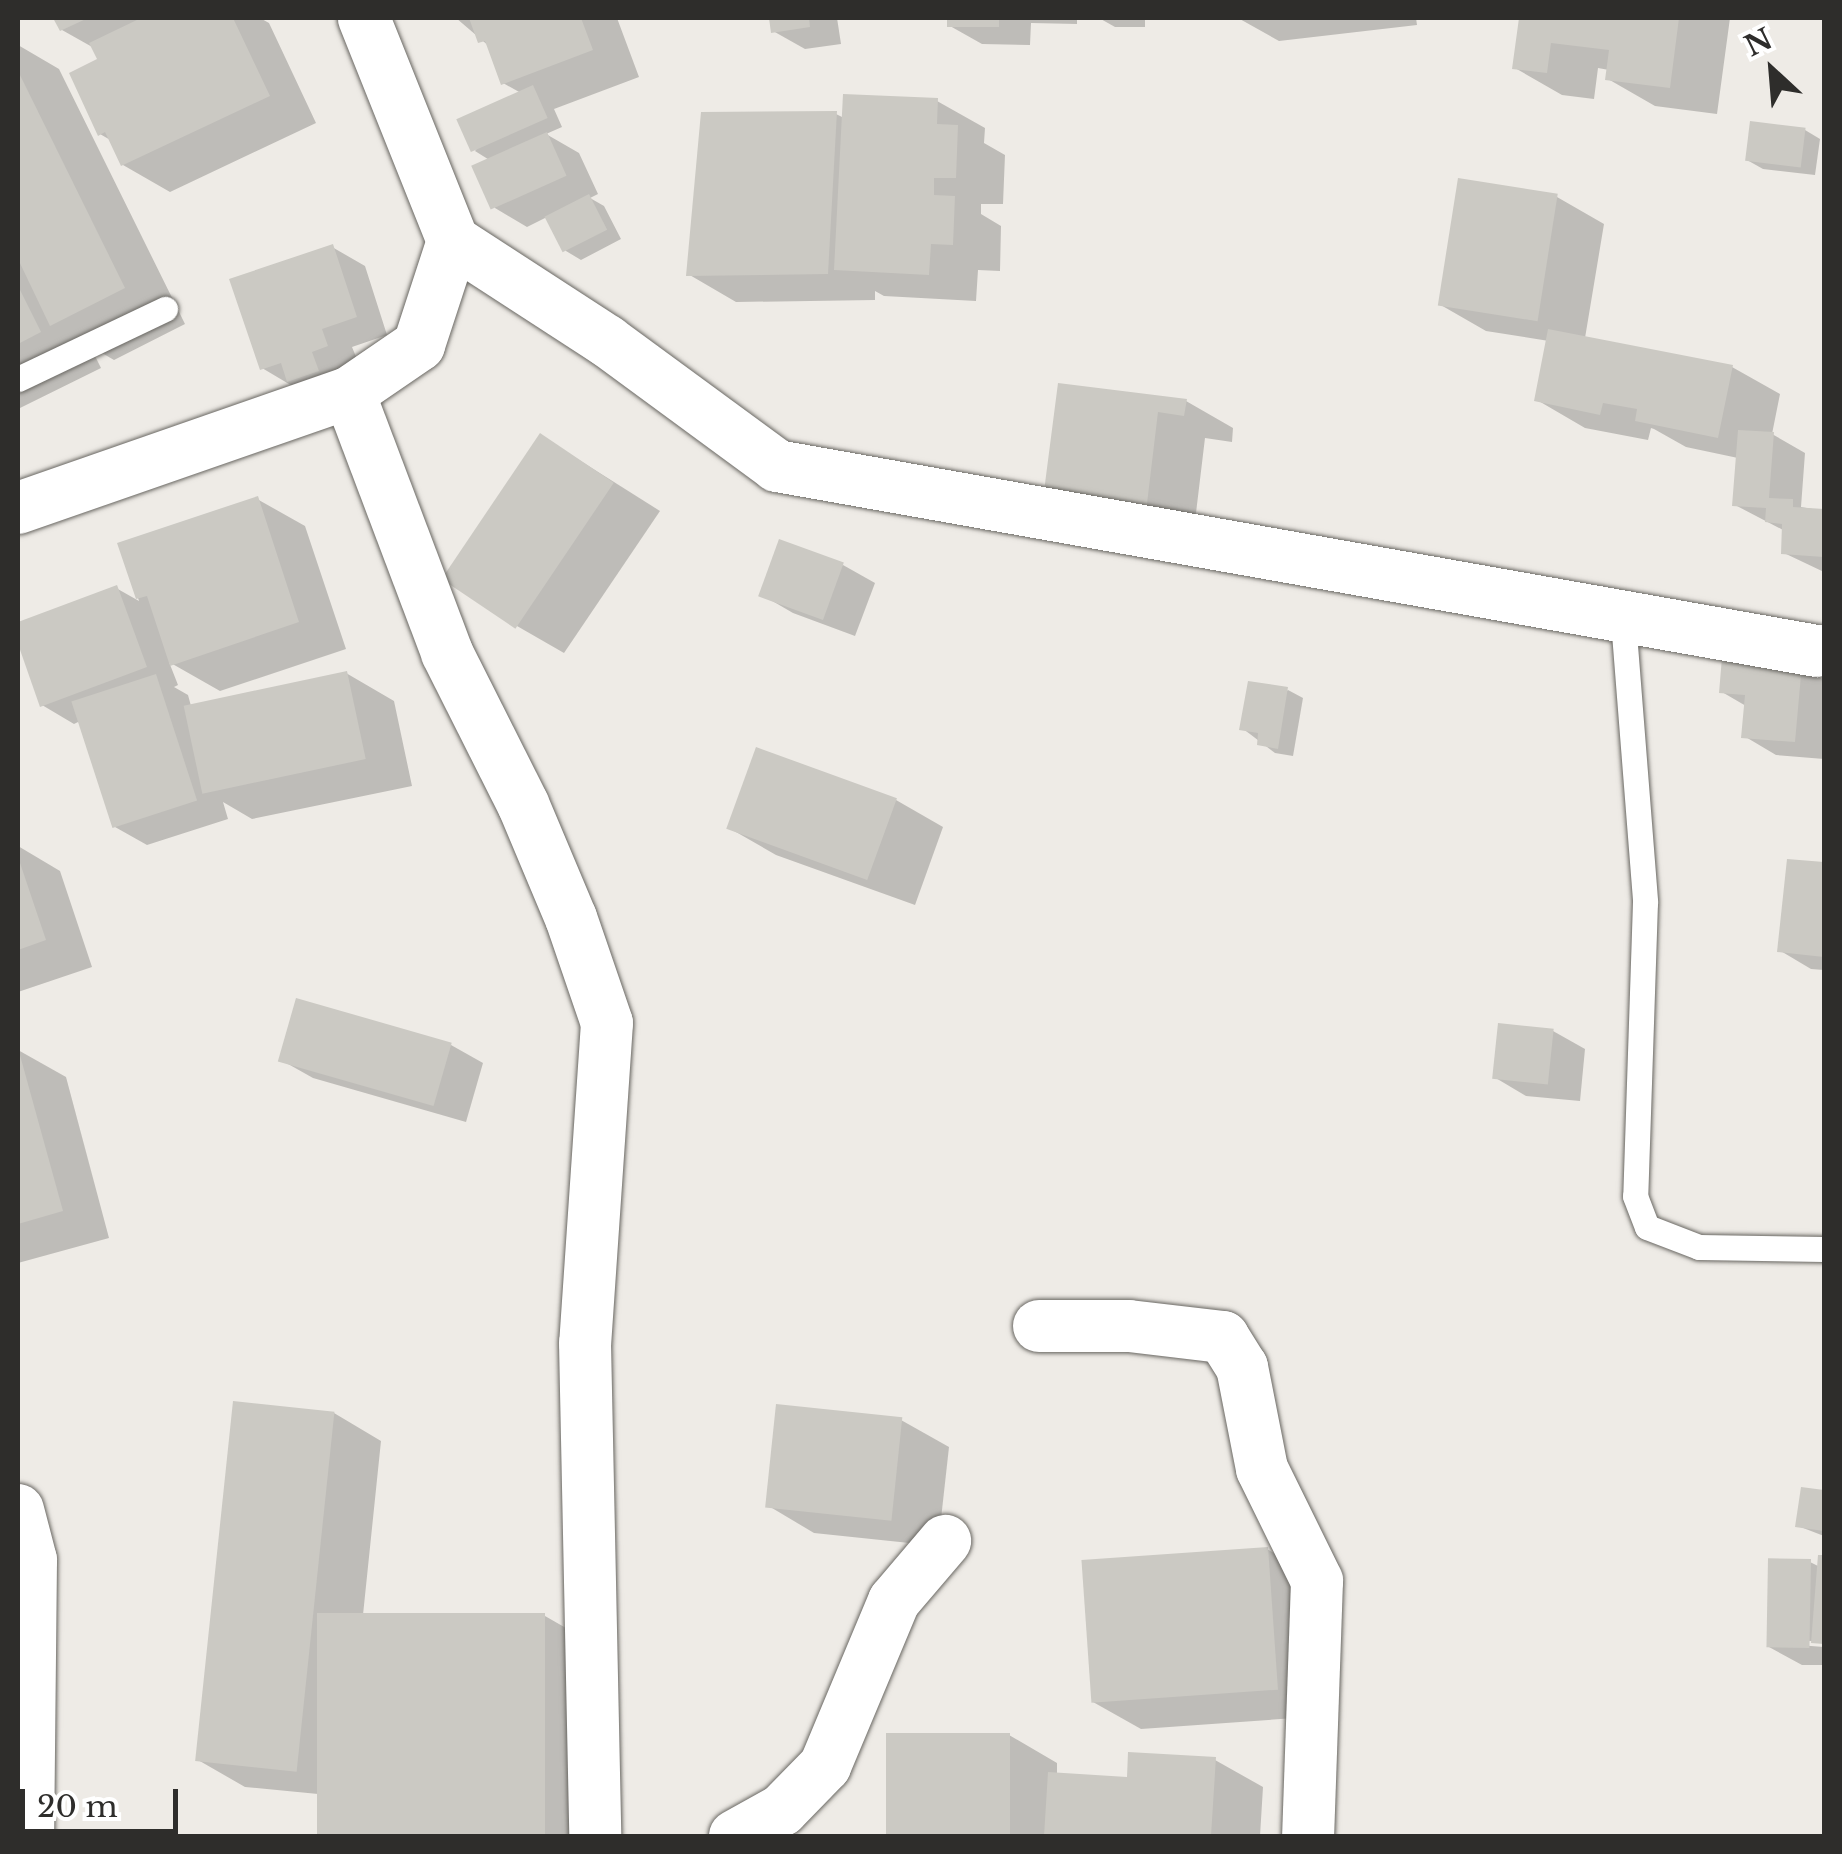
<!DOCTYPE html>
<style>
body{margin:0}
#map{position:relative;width:1842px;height:1854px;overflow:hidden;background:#eeebe6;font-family:"Libre Baskerville",serif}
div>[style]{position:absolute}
.shadow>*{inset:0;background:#0003}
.building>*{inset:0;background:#cbc9c3;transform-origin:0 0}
.roads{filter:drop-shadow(0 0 2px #696762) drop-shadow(0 0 2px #696762)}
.lane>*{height:25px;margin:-12.5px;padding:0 12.5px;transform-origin:12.5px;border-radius:12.5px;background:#fff}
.street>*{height:52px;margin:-26px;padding:0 26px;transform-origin:26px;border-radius:26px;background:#fff}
span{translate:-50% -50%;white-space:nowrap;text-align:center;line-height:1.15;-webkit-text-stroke:9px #fff;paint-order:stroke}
.frame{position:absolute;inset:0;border:20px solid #2e2d2b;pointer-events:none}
.north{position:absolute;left:1722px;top:20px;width:100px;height:100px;-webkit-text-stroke:8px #fff;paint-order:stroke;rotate:334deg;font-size:28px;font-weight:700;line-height:40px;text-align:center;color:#2e2d2b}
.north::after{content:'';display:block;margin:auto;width:35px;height:45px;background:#2e2d2b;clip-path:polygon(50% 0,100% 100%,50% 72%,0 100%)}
.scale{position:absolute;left:20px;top:1789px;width:158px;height:45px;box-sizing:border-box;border:5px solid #2e2d2b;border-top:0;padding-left:12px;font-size:30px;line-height:35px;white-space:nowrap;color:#2e2d2b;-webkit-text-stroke:8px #fff;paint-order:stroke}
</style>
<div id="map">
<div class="shadow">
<div style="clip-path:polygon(56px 18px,260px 18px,269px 23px,316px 123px,170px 192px,123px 165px,112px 141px,100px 134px,100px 60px,94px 48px,62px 30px)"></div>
<div style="clip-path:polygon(456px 18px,617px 18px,639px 77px,554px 109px,562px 127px,546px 134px,579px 153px,598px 194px,590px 198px,604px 206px,621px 239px,581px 260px,566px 251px,547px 217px,527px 227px,495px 208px,491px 161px,475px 151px,521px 93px,503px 83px,490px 47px)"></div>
<div style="clip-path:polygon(771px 18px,837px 18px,841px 44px,805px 49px,773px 31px)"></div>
<div style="clip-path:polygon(950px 18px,1077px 18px,1077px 24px,1031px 23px,1030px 45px,982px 44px,950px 26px)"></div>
<div style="clip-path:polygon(1099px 18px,1145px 18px,1145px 27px,1115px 27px)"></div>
<div style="clip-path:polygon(1238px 18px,1416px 18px,1417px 25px,1279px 41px)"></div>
<div style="clip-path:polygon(1521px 18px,1730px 18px,1717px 114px,1655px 106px,1608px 79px,1609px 70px,1598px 68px,1594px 99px,1562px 95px,1515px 68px)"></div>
<div style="clip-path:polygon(18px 45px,59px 69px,185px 324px,114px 360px,90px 346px,101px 368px,18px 409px)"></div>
<div style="clip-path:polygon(937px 101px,985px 128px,984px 143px,1005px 155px,1003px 204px,981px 204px,981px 214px,1001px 226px,1000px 271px,978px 270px,976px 301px,884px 296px,875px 291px,875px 300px,736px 302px,688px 274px,836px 114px,844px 118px)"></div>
<div style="clip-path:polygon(1805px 130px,1820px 139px,1815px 175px,1763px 169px,1747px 160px)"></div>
<div style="clip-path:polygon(1557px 197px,1604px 224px,1585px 338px,1732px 367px,1780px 394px,1772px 434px,1805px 453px,1801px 507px,1824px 511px,1824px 572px,1784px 553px,1785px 531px,1735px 505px,1738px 458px,1686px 447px,1654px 429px,1651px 428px,1648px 440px,1585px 428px,1537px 400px,1549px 341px,1486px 331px,1439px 304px)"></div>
<div style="clip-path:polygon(332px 247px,365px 266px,387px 335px,352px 347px,359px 364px,294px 387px,262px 368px)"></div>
<div style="clip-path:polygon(1061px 385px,1186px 401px,1233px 428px,1232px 442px,1205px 438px,1193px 538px,1094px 525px)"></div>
<div style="clip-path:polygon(541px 436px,660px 511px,564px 653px,517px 626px)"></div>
<div style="clip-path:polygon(257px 499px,305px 526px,346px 649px,220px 691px,169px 662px,178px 685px,174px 687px,188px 695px,191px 706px,346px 673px,394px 701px,412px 786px,252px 819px,223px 802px,228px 819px,147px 845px,115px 827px,80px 721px,74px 724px,42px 705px,18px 637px,18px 624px,116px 588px,139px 601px,121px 545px)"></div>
<div style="clip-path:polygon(843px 565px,875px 583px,855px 636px,793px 613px,762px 595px)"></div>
<div style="clip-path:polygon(1802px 667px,1824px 680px,1824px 759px,1776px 755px,1744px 736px,1746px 706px,1722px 692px)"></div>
<div style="clip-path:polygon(1288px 690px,1303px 698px,1293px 756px,1275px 753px,1242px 728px)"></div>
<div style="clip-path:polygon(896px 800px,943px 827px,915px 905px,776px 855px,729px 828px)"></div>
<div style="clip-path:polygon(18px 846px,60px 871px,92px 967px,18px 992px)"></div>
<div style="clip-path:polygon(1789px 862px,1824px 865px,1824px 970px,1811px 969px,1779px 950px)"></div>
<div style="clip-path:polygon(1553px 1031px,1585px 1049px,1580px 1101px,1526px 1096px,1494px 1077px)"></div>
<div style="clip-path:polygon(451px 1045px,483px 1063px,466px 1122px,313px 1078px,281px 1060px)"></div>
<div style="clip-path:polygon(18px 1050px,66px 1077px,109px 1238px,18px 1263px)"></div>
<div style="clip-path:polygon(334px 1413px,381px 1441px,363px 1615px,545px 1616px,606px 1651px,604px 1836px,317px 1836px,318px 1794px,245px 1787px,198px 1760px)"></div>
<div style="clip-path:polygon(901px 1420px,949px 1447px,938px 1546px,814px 1533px,767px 1505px)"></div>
<div style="clip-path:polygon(1803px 1489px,1824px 1492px,1824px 1536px,1798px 1526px)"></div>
<div style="clip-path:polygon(1267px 1549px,1315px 1577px,1324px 1716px,1141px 1729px,1093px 1702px)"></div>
<div style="clip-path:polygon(1821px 1557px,1824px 1558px,1824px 1642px,1798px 1640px,1798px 1645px,1824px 1647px,1824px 1665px,1802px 1665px,1769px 1647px,1810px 1562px,1820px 1567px)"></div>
<div style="clip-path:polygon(1009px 1735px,1057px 1763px,1057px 1775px,1129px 1779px,1215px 1760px,1263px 1787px,1260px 1836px,889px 1836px,889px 1736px)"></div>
</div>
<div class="building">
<div style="clip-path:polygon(53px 18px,88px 18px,60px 31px)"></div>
<div style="clip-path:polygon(141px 18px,233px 18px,270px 96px,121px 166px,105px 132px,98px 136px,69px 73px,97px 59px,89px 43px)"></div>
<div style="clip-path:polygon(469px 18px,581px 18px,593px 50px,501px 85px,485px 41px,478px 43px)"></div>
<div style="clip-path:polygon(769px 18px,809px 18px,810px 27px,771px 33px)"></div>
<div style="left:947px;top:18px;width:52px;height:9px"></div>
<div style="clip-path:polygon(1519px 18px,1679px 18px,1670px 88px,1605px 80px,1609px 50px,1551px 43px,1547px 73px,1512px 69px)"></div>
<div style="clip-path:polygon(18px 71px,125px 288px,50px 326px,18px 259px)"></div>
<div style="left:533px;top:85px;width:36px;height:84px;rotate:66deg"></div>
<div style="clip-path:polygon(843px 94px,938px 98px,937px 124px,958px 125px,956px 178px,934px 178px,934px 195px,955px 196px,953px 245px,931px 244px,929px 275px,834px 270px)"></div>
<div style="clip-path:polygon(837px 111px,828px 274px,686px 276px,701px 112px)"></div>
<div style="left:1750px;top:121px;width:56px;height:40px;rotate:7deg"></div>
<div style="left:547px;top:132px;width:48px;height:83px;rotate:66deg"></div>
<div style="left:1458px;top:178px;width:101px;height:129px;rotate:9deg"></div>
<div style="left:589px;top:194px;width:40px;height:50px;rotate:63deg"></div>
<div style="clip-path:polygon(333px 244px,357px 317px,322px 329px,328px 346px,312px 352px,319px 371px,287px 382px,281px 363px,260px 370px,229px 279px)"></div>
<div style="clip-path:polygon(18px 286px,41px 332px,18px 344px)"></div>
<div style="clip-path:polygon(1548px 329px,1733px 365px,1718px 438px,1635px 421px,1637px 409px,1603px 403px,1600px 415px,1534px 401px)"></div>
<div style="clip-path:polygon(1058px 383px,1187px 399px,1184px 416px,1158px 412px,1146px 512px,1043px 499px)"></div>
<div style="clip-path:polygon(1738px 430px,1774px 432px,1769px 498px,1793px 499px,1793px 507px,1824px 509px,1824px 557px,1781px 554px,1782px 524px,1765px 522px,1766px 508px,1732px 506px)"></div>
<div style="left:540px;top:433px;width:89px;height:176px;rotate:34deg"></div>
<div style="clip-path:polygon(258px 496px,299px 622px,170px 666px,147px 596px,136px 599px,117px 543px)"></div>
<div style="left:779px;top:539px;width:69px;height:61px;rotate:20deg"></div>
<div style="clip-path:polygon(117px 585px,147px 667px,40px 707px,18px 644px,18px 622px)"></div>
<div style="clip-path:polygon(1722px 657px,1802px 664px,1795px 742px,1741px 738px,1745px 695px,1719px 693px)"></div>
<div style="left:347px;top:671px;width:90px;height:167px;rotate:78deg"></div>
<div style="left:156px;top:674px;width:133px;height:89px;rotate:72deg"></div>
<div style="clip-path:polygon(1248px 681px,1288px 687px,1278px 749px,1257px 745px,1258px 733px,1239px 730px)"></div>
<div style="left:756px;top:747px;width:150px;height:87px;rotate:20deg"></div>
<div style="clip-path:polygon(18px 857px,46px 940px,18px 950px)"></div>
<div style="clip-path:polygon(1787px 859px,1824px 862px,1824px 957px,1777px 952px)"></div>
<div style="left:296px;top:998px;width:162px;height:66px;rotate:16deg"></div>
<div style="left:1498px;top:1023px;width:56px;height:56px;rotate:6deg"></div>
<div style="clip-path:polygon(18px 1048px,63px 1211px,18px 1224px)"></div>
<div style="left:233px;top:1401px;width:102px;height:362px;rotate:6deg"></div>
<div style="left:776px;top:1404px;width:127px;height:104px;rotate:6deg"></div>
<div style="clip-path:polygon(1801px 1487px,1824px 1490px,1824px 1531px,1795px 1527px)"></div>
<div style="left:1268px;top:1547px;width:143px;height:187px;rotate:86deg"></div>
<div style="clip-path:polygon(1818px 1555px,1824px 1555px,1824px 1644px,1811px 1643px)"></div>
<div style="left:1811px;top:1559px;width:89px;height:43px;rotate:91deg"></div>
<div style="left:317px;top:1613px;width:228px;height:223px"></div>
<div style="left:886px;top:1733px;width:124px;height:103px"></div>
<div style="clip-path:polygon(1128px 1752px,1216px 1757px,1211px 1836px,1044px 1836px,1048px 1772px,1127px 1777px)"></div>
</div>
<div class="roads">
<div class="lane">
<div style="left:18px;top:379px;width:163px;rotate:-25.5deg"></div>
<div style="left:1623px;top:620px;width:283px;rotate:85.5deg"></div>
<div style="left:1645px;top:902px;width:294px;rotate:91.9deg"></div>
<div style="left:1635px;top:1196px;width:33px;rotate:69deg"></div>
<div style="left:1647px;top:1227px;width:56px;rotate:21deg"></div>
<div style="left:1699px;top:1247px;width:125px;rotate:0.9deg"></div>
</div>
<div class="street">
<div style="left:453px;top:241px;width:184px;rotate:33deg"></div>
<div style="left:607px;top:341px;width:211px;rotate:36.3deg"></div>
<div style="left:777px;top:466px;width:1056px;rotate:10.09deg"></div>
<div style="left:349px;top:393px;width:278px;rotate:69.3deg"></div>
<div style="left:447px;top:653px;width:169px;rotate:63.3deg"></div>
<div style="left:523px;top:804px;width:124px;rotate:67.2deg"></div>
<div style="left:571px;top:918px;width:111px;rotate:71.1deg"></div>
<div style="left:607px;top:1023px;width:321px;rotate:93.9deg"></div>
<div style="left:585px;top:1343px;width:493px;rotate:88.8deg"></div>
<div style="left:18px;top:508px;width:350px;rotate:-19.2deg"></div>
<div style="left:349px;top:393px;width:85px;rotate:-34.4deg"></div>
<div style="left:419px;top:345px;width:109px;rotate:-71.9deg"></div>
<div style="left:453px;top:241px;width:240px;rotate:-111.8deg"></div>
<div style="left:1039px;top:1326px;width:90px"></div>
<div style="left:1129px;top:1326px;width:95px;rotate:6.7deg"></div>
<div style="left:1223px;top:1337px;width:36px;rotate:58deg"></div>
<div style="left:1242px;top:1367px;width:104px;rotate:78.9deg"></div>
<div style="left:1262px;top:1469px;width:125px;rotate:63.8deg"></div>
<div style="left:1317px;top:1581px;width:255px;rotate:92deg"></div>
<div style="left:18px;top:1510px;width:52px;rotate:75.4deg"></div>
<div style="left:31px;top:1560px;width:276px;rotate:90.6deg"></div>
<div style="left:735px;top:1836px;width:54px;rotate:-29deg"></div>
<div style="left:782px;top:1810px;width:62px;rotate:-45.7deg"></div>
<div style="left:825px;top:1766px;width:179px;rotate:-67.3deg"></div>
<div style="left:894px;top:1601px;width:79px;rotate:-49.6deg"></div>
</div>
</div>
<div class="frame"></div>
<div class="north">N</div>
<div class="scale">20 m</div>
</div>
